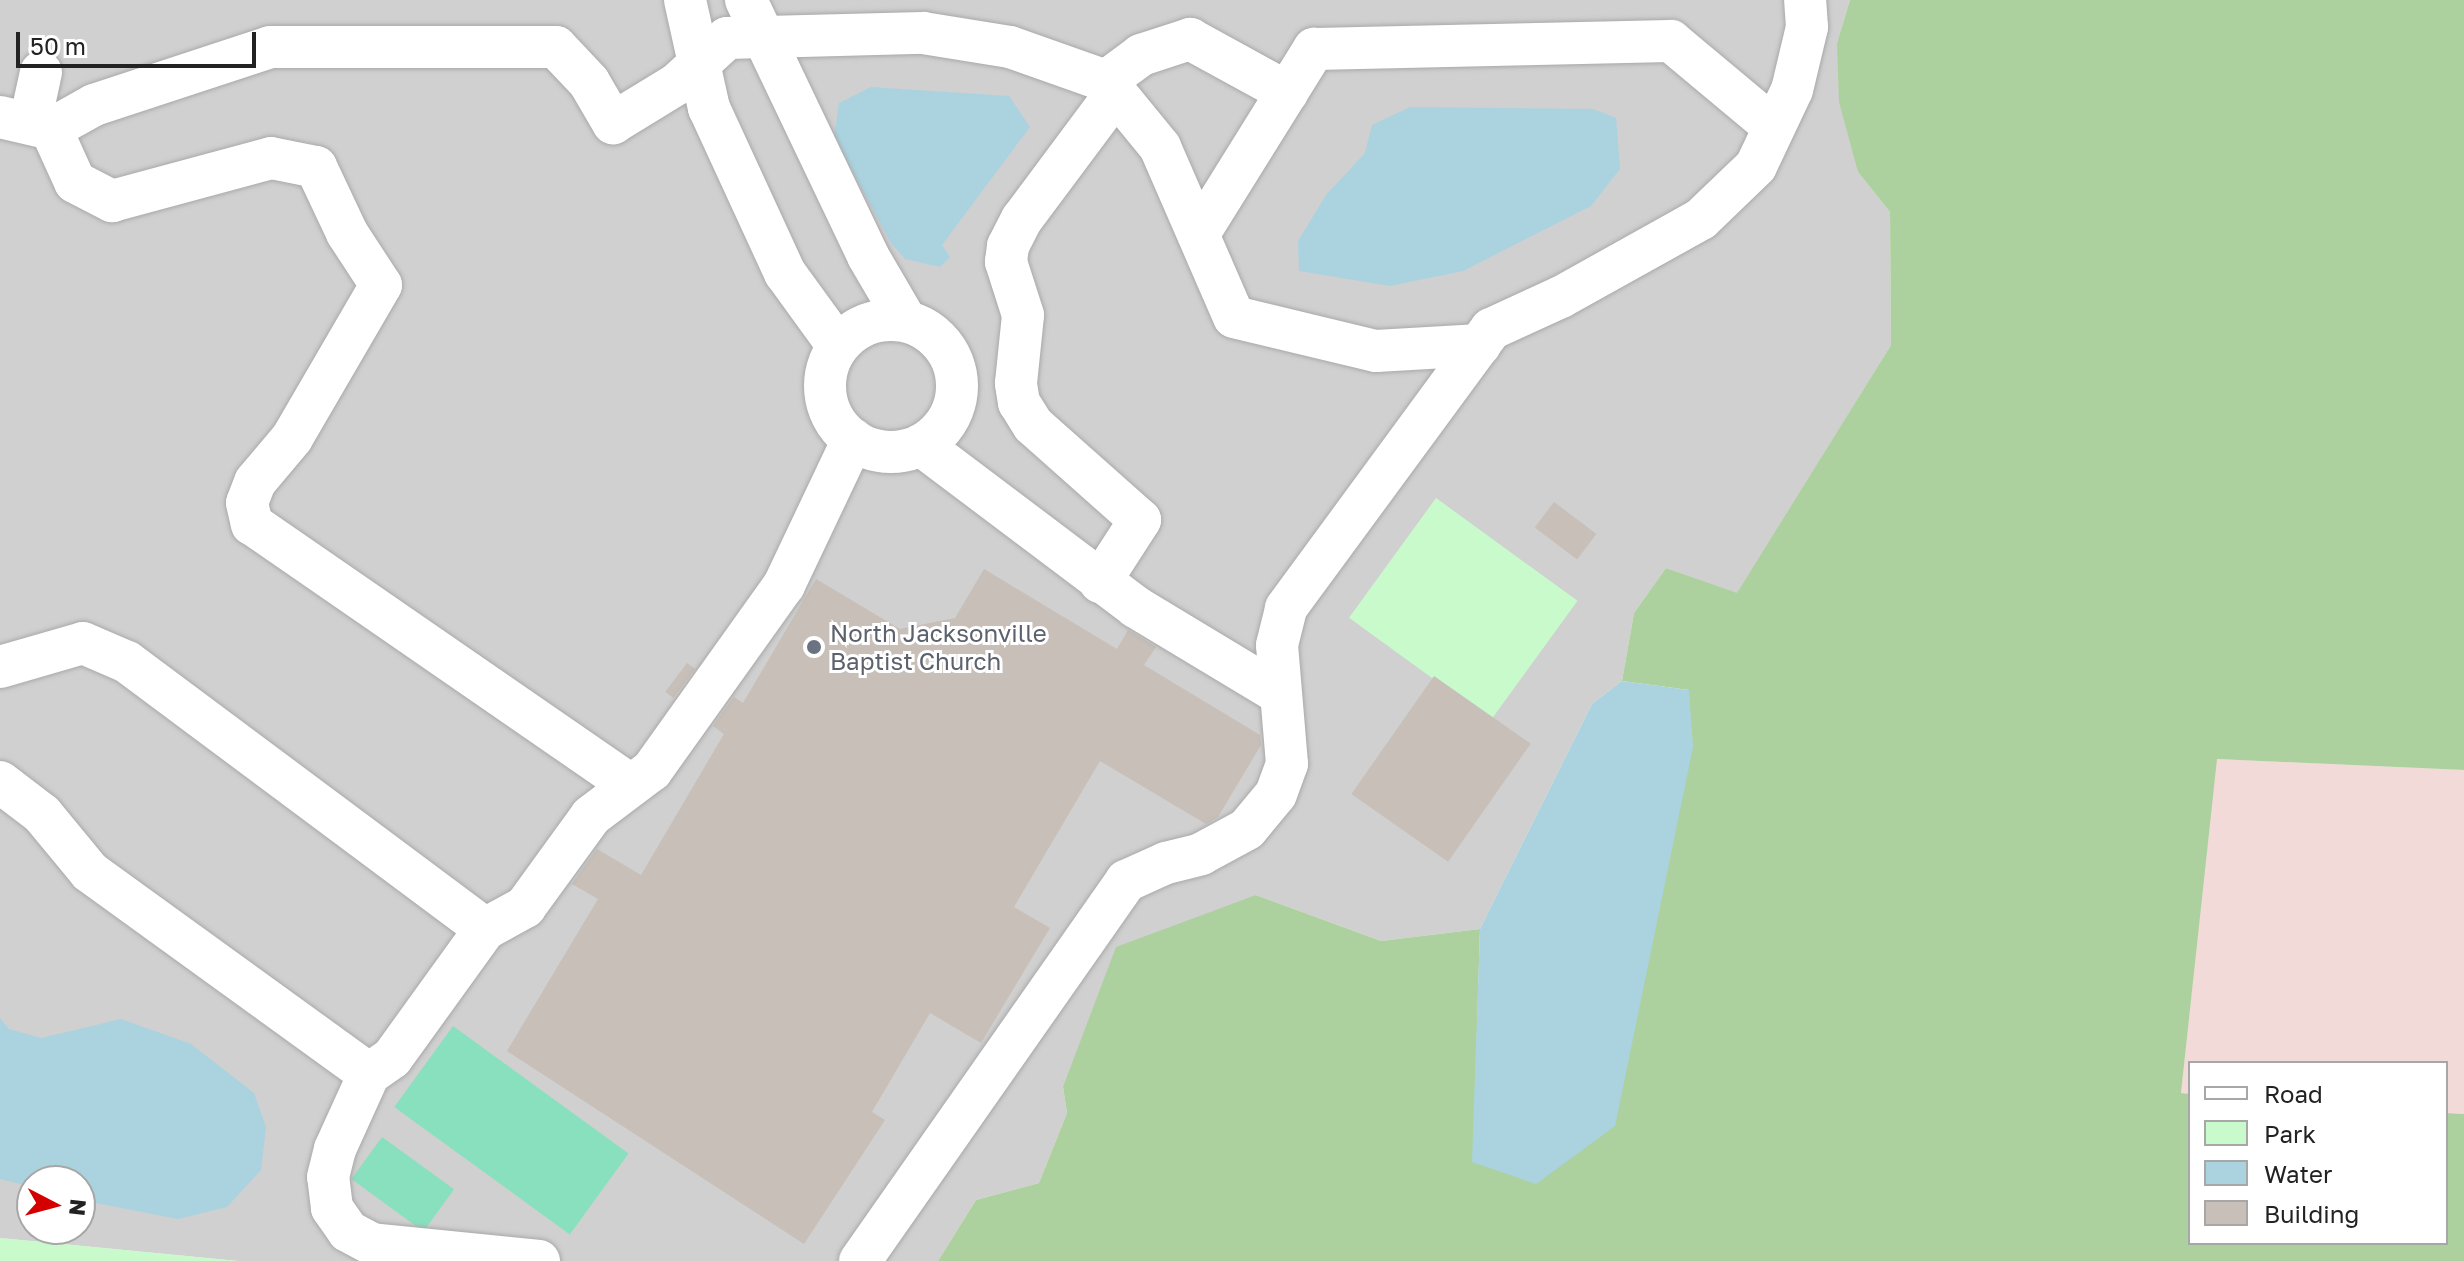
<!DOCTYPE html>
<style>
body{margin:0}
#map{position:relative;width:2464px;height:1261px;overflow:hidden;background:#f2efe9;font-family:"Golos Text",sans-serif}
div>[style]{position:absolute}
.commercial>*{inset:0;background:#f2dad9}
.religious>*{inset:0;background:#d0d0d0}
.forest>*{inset:0;background:#add19e}
.park>*{inset:0;background:#c8facc;transform-origin:0 0}
.pitch>*{inset:0;background:#88e0be;transform-origin:0 0}
.water>*{inset:0;background:#aad3df}
.building>*{inset:0;background:#c7bfb8;transform-origin:0 0}
.roads{filter:drop-shadow(0 0 2px #a9a9a9) drop-shadow(0 0 2px #a9a9a9)}
.minor>*{height:42px;margin:-21px;padding:0 21px;transform-origin:21px;border-radius:21px;background:#fff}
.minor>.ring{margin:-21px;padding:0;box-sizing:content-box;background:none;border:42px solid #fff;border-radius:50%}
.dots>*{width:22px;height:22px;translate:-50% -50%;box-sizing:border-box;border:4px solid #fff;border-radius:50%}
span{translate:-50% -50%;white-space:nowrap;text-align:center;line-height:1.15;-webkit-text-stroke:6px #fff;paint-order:stroke}
.worship-label{font-size:24px;color:#5b616d}
.left{translate:0 -50%;text-align:left}
.legend{position:absolute;left:2188px;top:1061px;width:260px;height:184px;box-sizing:border-box;background:#fff;border:2px solid #a7a7a7;margin:0;padding:10px 14px;list-style:none;font-size:24px;color:#222}
.legend li{display:flex;align-items:center;gap:16px;height:40px}
.legend b{width:40px;border:2px solid #a7a7a7}
.north{position:absolute;left:16px;top:1165px;width:80px;height:80px;box-sizing:border-box;background:#fff;border:2px solid #a7a7a7;border-radius:50%;rotate:96deg;font-size:22px;font-weight:700;line-height:32px;text-align:center;color:#222}
.north::after{content:'';display:block;margin:auto;width:28px;height:36px;background:#d40000;clip-path:polygon(50% 0,100% 100%,50% 72%,0 100%)}
.scale{position:absolute;left:16px;top:32px;width:240px;height:36px;box-sizing:border-box;border:4px solid #222;border-top:0;padding-left:10px;font-size:24px;line-height:28px;white-space:nowrap;color:#222;-webkit-text-stroke:6px #fff;paint-order:stroke}
</style>
<div id="map">
<div class="commercial">
<div style="clip-path:polygon(2216px 759px,2464px 770px,2464px 1114px,2446px 1113px,2446px 1063px,2190px 1063px,2190px 1094px,2181px 1093px)"></div>
</div>
<div class="religious">
<div style="clip-path:polygon(evenodd,0 0,1850px 0,1837px 43px,1858px 172px,1890px 212px,1891px 345px,1737px 594px,1666px 568px,1634px 613px,1622px 681px,1592px 704px,1480px 929px,1381px 941px,1256px 895px,1063px 1087px,1067px 1113px,1039px 1183px,976px 1200px,938px 1261px,238px 1261px,0 1238px,0 0,32px 1181px,80px 1181px,80px 1229px,32px 1229px,32px 1181px)"></div>
</div>
<div class="forest">
<div style="clip-path:polygon(1850px 0,2464px 0,2464px 770px,2217px 759px,2181px 1093px,2190px 1094px,2190px 1243px,2446px 1243px,2446px 1113px,2464px 1114px,2464px 1261px,938px 1261px,976px 1200px,1039px 1183px,1067px 1113px,1063px 1087px,1116px 947px,1256px 895px,1381px 941px,1480px 929px,1473px 1162px,1689px 690px,1622px 681px,1634px 613px,1666px 568px,1737px 593px,1891px 345px,1890px 212px,1858px 172px,1839px 102px,1837px 43px)"></div>
</div>
<div class="park">
<div style="left:1436px;top:498px;width:175px;height:148px;rotate:36deg"></div>
<div style="clip-path:polygon(0 1238px,238px 1261px,0 1261px)"></div>
</div>
<div class="pitch">
<div style="left:453px;top:1026px;width:217px;height:100px;rotate:36deg"></div>
<div style="left:382px;top:1137px;width:89px;height:52px;rotate:36deg"></div>
</div>
<div class="water">
<div style="clip-path:polygon(871px 87px,1009px 96px,1030px 127px,942px 245px,950px 257px,940px 267px,905px 259px,891px 243px,834px 137px,839px 103px)"></div>
<div style="clip-path:polygon(1410px 107px,1593px 109px,1616px 118px,1620px 169px,1591px 206px,1463px 271px,1390px 286px,1299px 271px,1298px 241px,1326px 195px,1365px 153px,1372px 125px)"></div>
<div style="clip-path:polygon(1622px 681px,1689px 690px,1693px 747px,1615px 1126px,1536px 1184px,1472px 1162px,1480px 929px,1592px 704px)"></div>
<div style="clip-path:polygon(0 1018px,9px 1029px,41px 1038px,121px 1019px,191px 1044px,254px 1093px,266px 1127px,261px 1170px,227px 1207px,178px 1219px,80px 1200px,80px 1181px,32px 1181px,32px 1187px,0 1179px)"></div>
</div>
<div class="building">
<div style="left:1554px;top:502px;width:53px;height:32px;rotate:37deg"></div>
<div style="clip-path:polygon(984px 569px,1117px 649px,1128px 630px,1156px 647px,1144px 665px,1260px 735px,1261px 745px,1218px 817px,1206px 824px,1100px 761px,1014px 907px,1050px 928px,981px 1043px,930px 1013px,872px 1112px,885px 1120px,804px 1244px,507px 1051px,598px 899px,572px 884px,597px 849px,641px 875px,724px 734px,713px 726px,734px 697px,743px 703px,816px 579px,900px 629px,955px 618px)"></div>
<div style="left:687px;top:663px;width:10px;height:36px;rotate:37deg"></div>
<div style="left:1434px;top:676px;width:118px;height:144px;rotate:35deg"></div>
</div>
<div class="roads">
<div class="minor">
<div style="left:685px;top:0;width:111px;rotate:77.5deg"></div>
<div style="left:709px;top:108px;width:182px;rotate:65.3deg"></div>
<div style="left:785px;top:273px;width:90px;rotate:54deg"></div>
<div style="left:746px;top:0;width:284px;rotate:64.5deg"></div>
<div style="left:868px;top:256px;width:75px;rotate:59.7deg"></div>
<div style="left:1106px;top:81px;width:44px;rotate:-36.6deg"></div>
<div style="left:1141px;top:55px;width:52px;rotate:-18.1deg"></div>
<div style="left:1190px;top:39px;width:111px;rotate:28.7deg"></div>
<div style="left:0;top:117px;width:52px;rotate:13.2deg"></div>
<div style="left:51px;top:129px;width:58px;rotate:65.6deg"></div>
<div style="left:75px;top:182px;width:42px;rotate:27.2deg"></div>
<div style="left:112px;top:201px;width:165px;rotate:-15.1deg"></div>
<div style="left:271px;top:158px;width:46px;rotate:11.3deg"></div>
<div style="left:316px;top:167px;width:73px;rotate:64.8deg"></div>
<div style="left:347px;top:233px;width:62px;rotate:56.8deg"></div>
<div style="left:381px;top:285px;width:177px;rotate:120.2deg"></div>
<div style="left:292px;top:438px;width:57px;rotate:130.1deg"></div>
<div style="left:255px;top:482px;width:22px;rotate:111deg"></div>
<div style="left:247px;top:503px;width:22px;rotate:77deg"></div>
<div style="left:252px;top:524px;width:460px;rotate:34.6deg"></div>
<div style="left:30px;top:123px;width:52px;rotate:-77.8deg"></div>
<div style="left:51px;top:129px;width:49px;rotate:-29.2deg"></div>
<div style="left:94px;top:105px;width:185px;rotate:-18.2deg"></div>
<div style="left:270px;top:47px;width:286px"></div>
<div style="left:556px;top:47px;width:48px;rotate:46.7deg"></div>
<div style="left:589px;top:82px;width:48px;rotate:59.7deg"></div>
<div style="left:613px;top:123px;width:75px;rotate:-31.4deg"></div>
<div style="left:677px;top:84px;width:68px;rotate:-42.6deg"></div>
<div style="left:727px;top:38px;width:196px;rotate:-1.5deg"></div>
<div style="left:923px;top:33px;width:88px;rotate:9.1deg"></div>
<div style="left:1010px;top:47px;width:102px;rotate:19.5deg"></div>
<div style="left:1106px;top:81px;width:85px;rotate:50.7deg"></div>
<div style="left:1160px;top:147px;width:185px;rotate:66.5deg"></div>
<div style="left:1234px;top:317px;width:146px;rotate:13.5deg"></div>
<div style="left:1376px;top:351px;width:104px;rotate:-3.3deg"></div>
<div style="left:1200px;top:232px;width:216px;rotate:-58.1deg"></div>
<div style="left:1314px;top:49px;width:357px;rotate:-1.3deg"></div>
<div style="left:1671px;top:41px;width:134px;rotate:39.9deg"></div>
<div class="ring" style="left:825px;top:320px;width:90px;height:90px"></div>
<div style="left:921px;top:445px;width:269px;rotate:37deg"></div>
<div style="left:1136px;top:607px;width:168px;rotate:31.1deg"></div>
<div style="left:1100px;top:582px;width:74px;rotate:-57.2deg"></div>
<div style="left:1140px;top:520px;width:143px;rotate:-138.4deg"></div>
<div style="left:1033px;top:425px;width:26px;rotate:-122deg"></div>
<div style="left:1019px;top:403px;width:20px;rotate:-99deg"></div>
<div style="left:1016px;top:383px;width:68px;rotate:-84.1deg"></div>
<div style="left:1023px;top:315px;width:56px;rotate:-107.8deg"></div>
<div style="left:1006px;top:262px;width:16px;rotate:-83deg"></div>
<div style="left:1008px;top:246px;width:30px;rotate:-63deg"></div>
<div style="left:1022px;top:219px;width:157px;rotate:-53.3deg"></div>
<div style="left:0;top:667px;width:86px;rotate:-16.1deg"></div>
<div style="left:83px;top:643px;width:48px;rotate:23.4deg"></div>
<div style="left:127px;top:662px;width:447px;rotate:36.7deg"></div>
<div style="left:0;top:782px;width:53px;rotate:37.3deg"></div>
<div style="left:42px;top:814px;width:75px;rotate:50.4deg"></div>
<div style="left:90px;top:872px;width:344px;rotate:35.9deg"></div>
<div style="left:539px;top:1261px;width:168px;rotate:-174.2deg"></div>
<div style="left:372px;top:1244px;width:27px;rotate:-152deg"></div>
<div style="left:348px;top:1231px;width:28px;rotate:-125deg"></div>
<div style="left:332px;top:1208px;width:31px;rotate:-97deg"></div>
<div style="left:328px;top:1177px;width:29px;rotate:-76deg"></div>
<div style="left:335px;top:1149px;width:82px;rotate:-65.6deg"></div>
<div style="left:369px;top:1074px;width:28px;rotate:-35deg"></div>
<div style="left:392px;top:1058px;width:159px;rotate:-54.2deg"></div>
<div style="left:485px;top:929px;width:46px;rotate:-28.8deg"></div>
<div style="left:525px;top:907px;width:112px;rotate:-54deg"></div>
<div style="left:591px;top:816px;width:76px;rotate:-37deg"></div>
<div style="left:652px;top:770px;width:227px;rotate:-54.5deg"></div>
<div style="left:784px;top:585px;width:161px;rotate:-64.6deg"></div>
<div style="left:860px;top:1261px;width:464px;rotate:-55deg"></div>
<div style="left:1126px;top:881px;width:44px;rotate:-24.2deg"></div>
<div style="left:1166px;top:863px;width:36px;rotate:-14deg"></div>
<div style="left:1201px;top:854px;width:52px;rotate:-28.5deg"></div>
<div style="left:1247px;top:829px;width:45px;rotate:-50.4deg"></div>
<div style="left:1276px;top:794px;width:32px;rotate:-70deg"></div>
<div style="left:1287px;top:764px;width:119px;rotate:-94.8deg"></div>
<div style="left:1277px;top:645px;width:38px;rotate:-76deg"></div>
<div style="left:1286px;top:608px;width:346px;rotate:-53.7deg"></div>
<div style="left:1491px;top:329px;width:77px;rotate:-24.6deg"></div>
<div style="left:1561px;top:297px;width:160px;rotate:-29.1deg"></div>
<div style="left:1701px;top:219px;width:76px;rotate:-43.9deg"></div>
<div style="left:1756px;top:166px;width:84px;rotate:-64.7deg"></div>
<div style="left:1792px;top:90px;width:65px;rotate:-76.6deg"></div>
<div style="left:1807px;top:27px;width:27px;rotate:-94deg"></div>
</div>
</div>
<div class="dots">
<div style="left:814px;top:647px;background:#6b7280"></div>
</div>
<div class="worship-label">
<span class="left" style="left:830px;top:647px">North Jacksonville<br>Baptist Church</span>
</div>
<ul class="legend">
<li><b style="height:10px;background:#fff"></b>Road</li>
<li><b style="height:22px;background:#c8facc"></b>Park</li>
<li><b style="height:22px;background:#aad3df"></b>Water</li>
<li><b style="height:22px;background:#c7bfb8"></b>Building</li>
</ul>
<div class="north">N</div>
<div class="scale">50 m</div>
</div>
